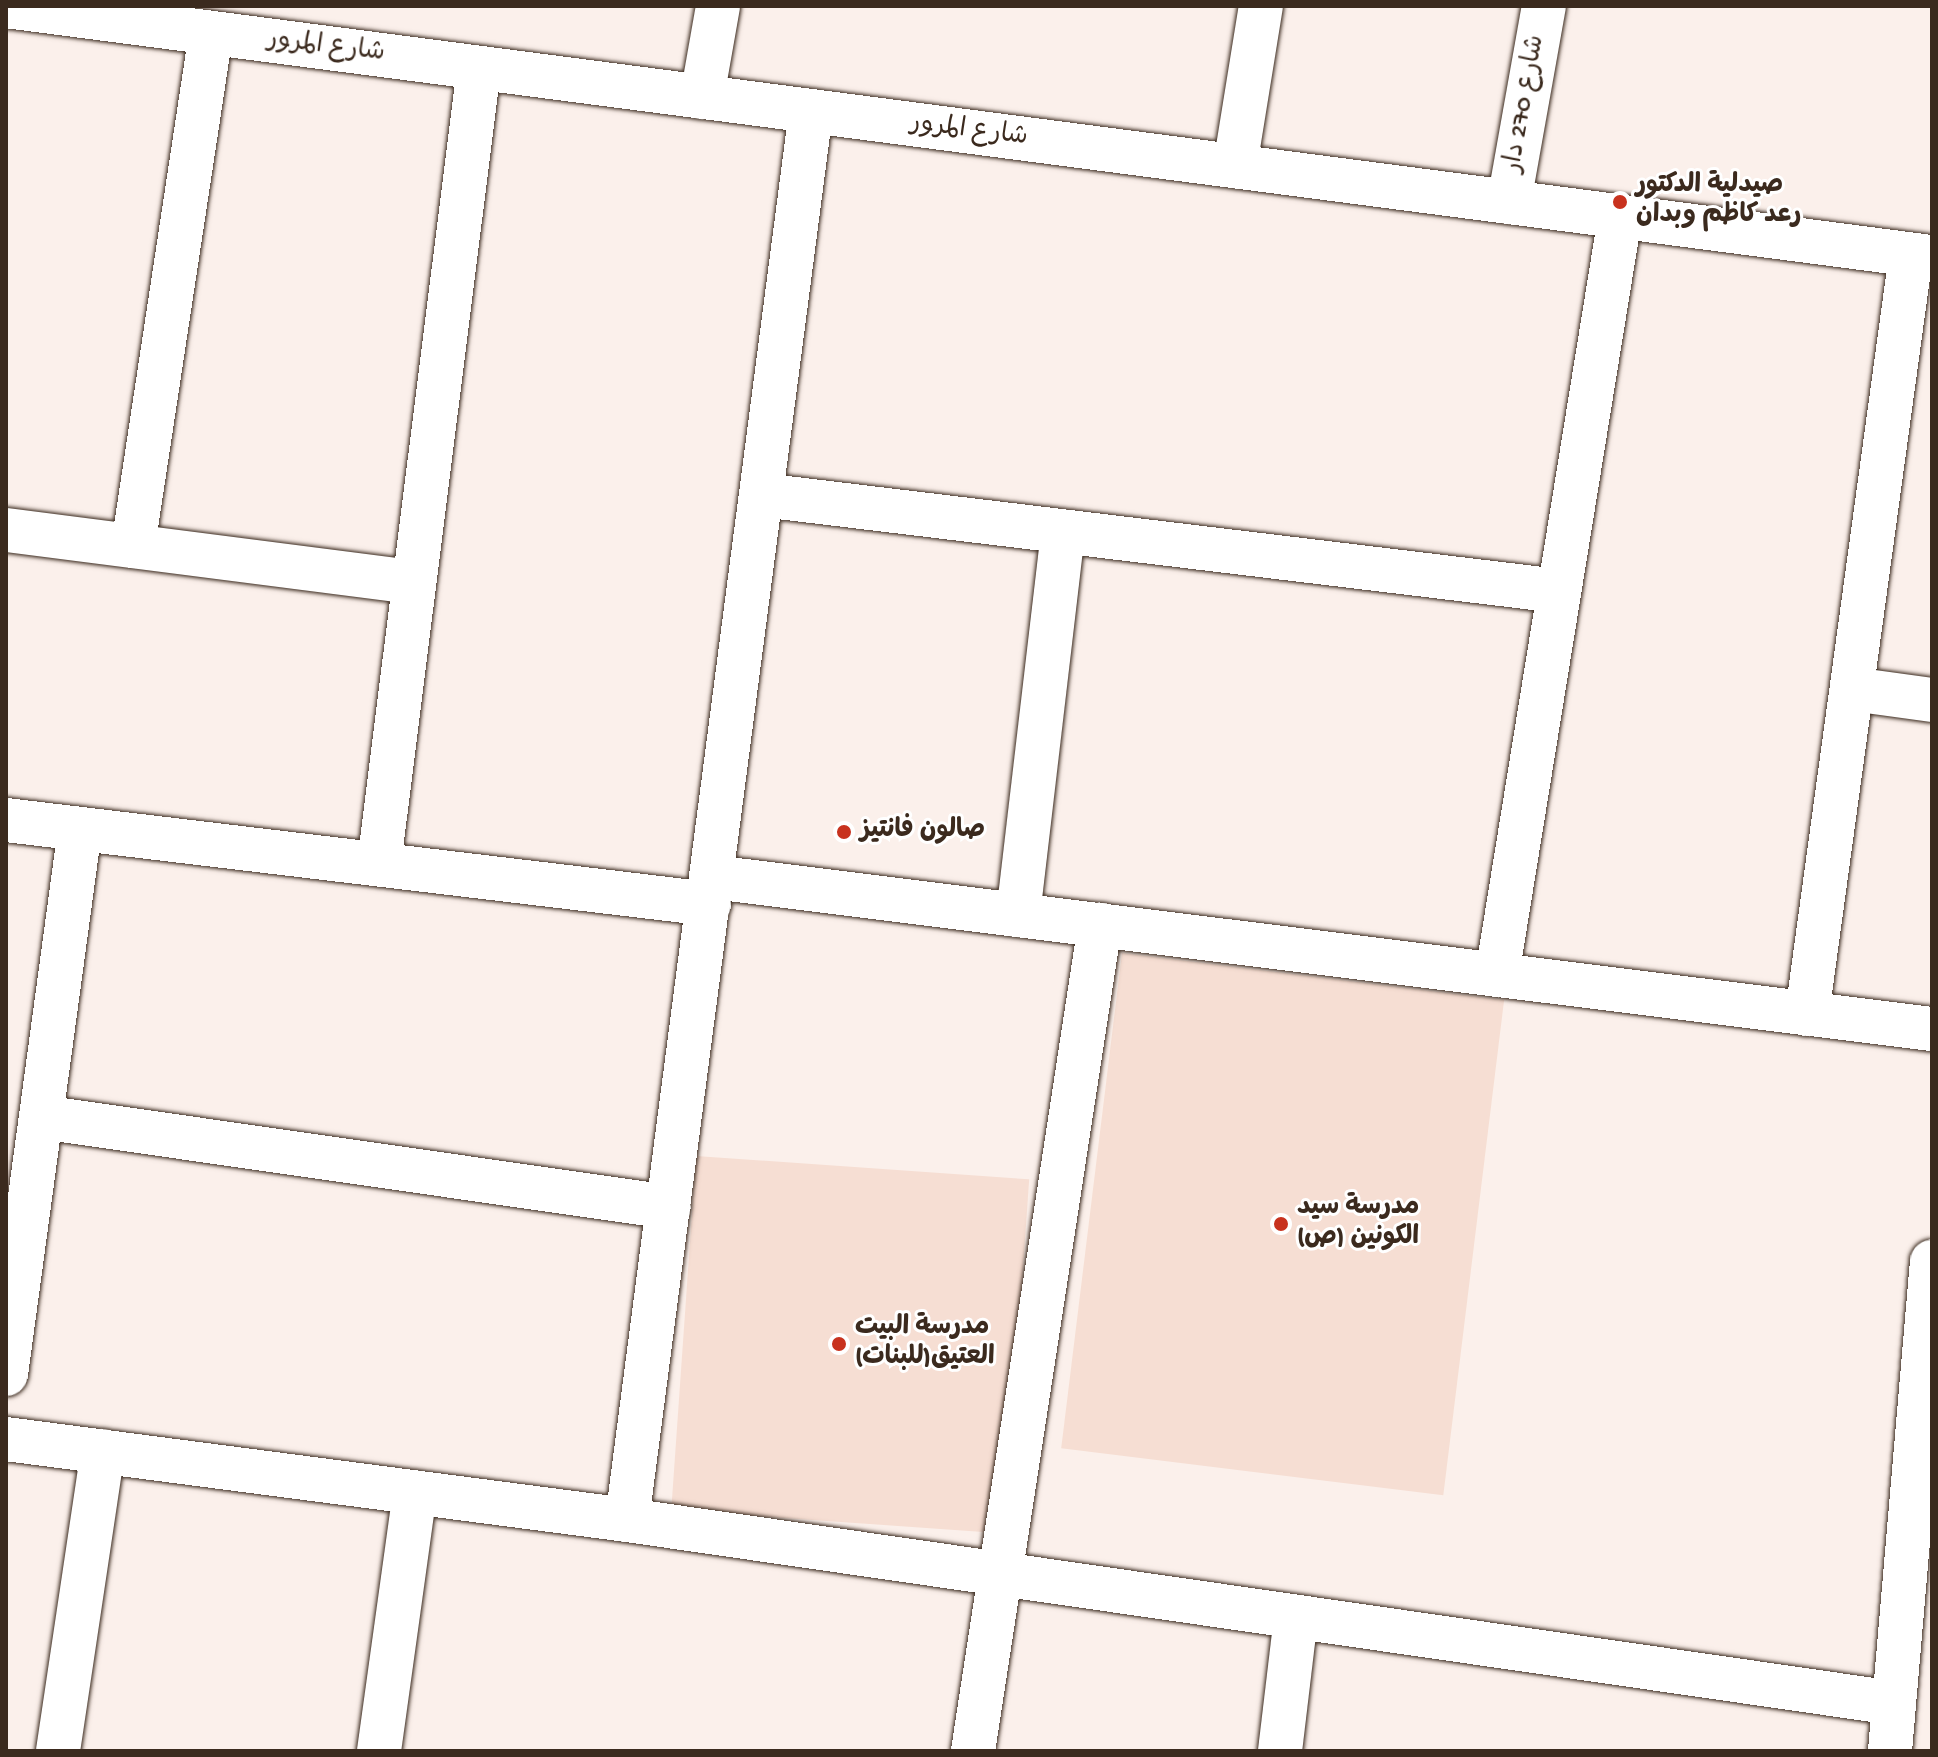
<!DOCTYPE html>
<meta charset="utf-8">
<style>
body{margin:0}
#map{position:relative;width:1938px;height:1757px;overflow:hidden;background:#fbf0eb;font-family:"Gochi Hand","Playpen Sans Arabic",sans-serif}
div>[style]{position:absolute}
.built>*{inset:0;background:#f6ded3;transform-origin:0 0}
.roads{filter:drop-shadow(0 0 2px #3b2a1e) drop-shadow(0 0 2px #3b2a1e)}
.street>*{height:44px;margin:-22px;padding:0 22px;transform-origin:22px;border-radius:22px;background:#fff}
.secondary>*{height:44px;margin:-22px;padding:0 22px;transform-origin:22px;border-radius:22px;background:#fff}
.dots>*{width:22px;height:22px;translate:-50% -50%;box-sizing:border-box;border:4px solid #fff;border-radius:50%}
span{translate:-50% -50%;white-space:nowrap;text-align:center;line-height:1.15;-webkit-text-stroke:6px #fff;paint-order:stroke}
.street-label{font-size:26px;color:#3b2a1e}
.poi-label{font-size:26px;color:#3b2a1e;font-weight:700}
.left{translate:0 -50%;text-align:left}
.frame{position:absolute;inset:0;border:8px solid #3b2a1e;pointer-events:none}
</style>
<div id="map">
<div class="built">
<div style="left:1122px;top:953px;width:385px;height:499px;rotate:7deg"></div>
<div style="left:696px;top:1156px;width:334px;height:355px;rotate:4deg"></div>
</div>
<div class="roads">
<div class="street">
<div style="left:702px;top:97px;width:92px;rotate:-80deg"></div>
<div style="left:811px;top:111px;width:1421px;rotate:97.44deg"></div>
<div style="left:627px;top:1520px;width:1280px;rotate:8.22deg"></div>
<div style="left:1235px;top:166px;width:162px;rotate:-80.8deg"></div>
<div style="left:1509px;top:202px;width:199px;rotate:-79.9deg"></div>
<div style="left:762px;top:495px;width:803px;rotate:6.87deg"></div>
<div style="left:6px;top:530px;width:411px;rotate:7.3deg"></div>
<div style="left:133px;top:546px;width:519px;rotate:-81.35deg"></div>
<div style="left:1852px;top:689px;width:81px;rotate:7.8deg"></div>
<div style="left:6px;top:820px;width:708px;rotate:6.81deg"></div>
<div style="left:379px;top:864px;width:802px;rotate:-82.84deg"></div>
<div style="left:713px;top:877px;width:1228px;rotate:7.11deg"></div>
<div style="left:1018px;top:915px;width:386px;rotate:-83.3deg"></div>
<div style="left:1497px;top:975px;width:768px;rotate:-80.78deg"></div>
<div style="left:1807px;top:1014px;width:766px;rotate:-82.2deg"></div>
<div style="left:41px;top:1117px;width:634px;rotate:8.16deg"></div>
<div style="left:6px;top:1374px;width:550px;rotate:-82.27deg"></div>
<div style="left:6px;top:1439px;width:626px;rotate:7.43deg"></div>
<div style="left:58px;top:1751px;width:303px;rotate:-81.5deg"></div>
<div style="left:379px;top:1751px;width:261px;rotate:-82.1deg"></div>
<div style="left:973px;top:1751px;width:836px;rotate:-81.26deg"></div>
<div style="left:1280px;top:1751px;width:135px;rotate:-83.2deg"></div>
<div style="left:1890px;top:1751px;width:491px;rotate:-85.1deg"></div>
</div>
<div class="secondary">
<div style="left:6px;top:6px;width:1942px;rotate:7.43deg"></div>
</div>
</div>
<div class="dots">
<div style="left:1620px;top:202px;background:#c8321e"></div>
<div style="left:844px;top:832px;background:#c8321e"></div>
<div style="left:1281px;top:1224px;background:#c8321e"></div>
<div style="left:839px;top:1344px;background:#c8321e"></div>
</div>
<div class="street-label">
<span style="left:326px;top:48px;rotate:7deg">شارع المرور</span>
<span style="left:1526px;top:104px;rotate:-80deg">شارع 270 دار</span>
<span style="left:969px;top:132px;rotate:7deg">شارع المرور</span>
</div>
<div class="poi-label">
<span class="left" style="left:1636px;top:202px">صيدلية الدكتور<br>رعد كاظم وبدان</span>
<span class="left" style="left:860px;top:832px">صالون فانتيز</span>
<span class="left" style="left:1297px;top:1224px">مدرسة سيد<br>الكونين (ص)</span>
<span class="left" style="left:855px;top:1344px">مدرسة البيت<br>العتيق(للبنات)</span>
</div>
<div class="frame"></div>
</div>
